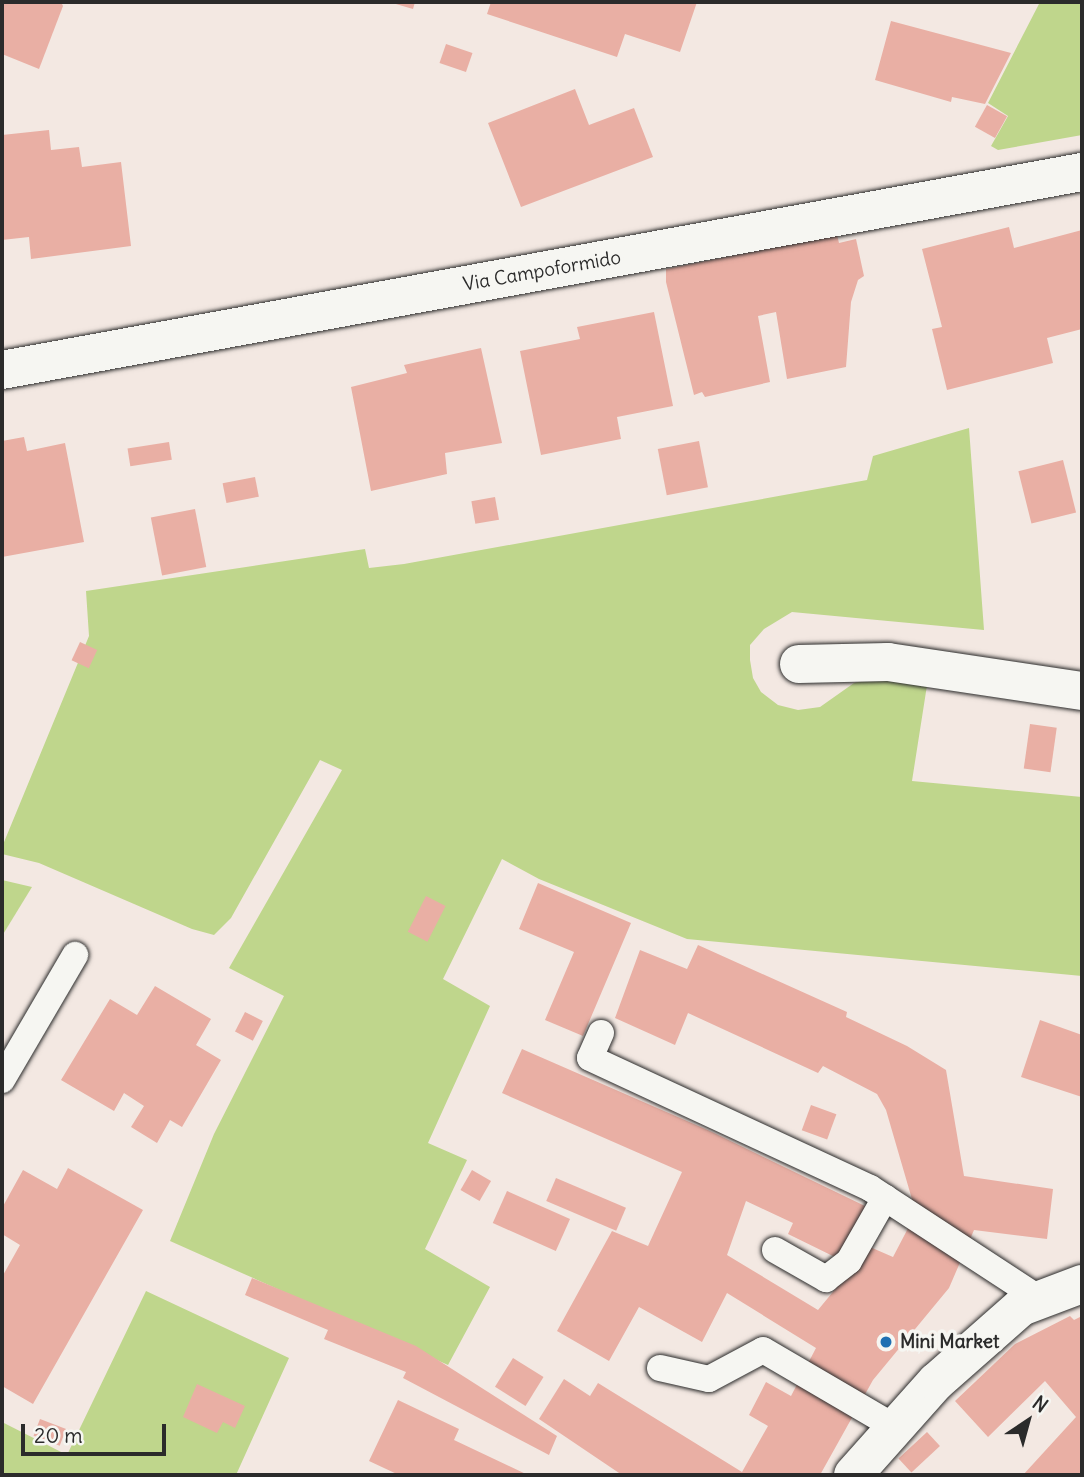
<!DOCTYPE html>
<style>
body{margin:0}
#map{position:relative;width:1084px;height:1477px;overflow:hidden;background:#f3e8e2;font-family:Delius,sans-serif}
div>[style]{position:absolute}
.green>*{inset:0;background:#bfd68c}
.building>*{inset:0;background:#e9afa4;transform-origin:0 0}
.roads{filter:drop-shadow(0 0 2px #2b2b2b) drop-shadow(0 0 2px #2b2b2b)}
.lane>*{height:26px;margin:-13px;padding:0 13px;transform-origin:13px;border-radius:13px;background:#f6f6f2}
.street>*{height:38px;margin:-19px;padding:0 19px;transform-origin:19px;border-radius:19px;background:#f6f6f2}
.secondary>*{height:38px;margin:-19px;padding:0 19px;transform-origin:19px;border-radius:19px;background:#f6f6f2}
.dots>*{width:19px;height:19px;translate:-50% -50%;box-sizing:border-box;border:4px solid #f6f6f2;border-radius:50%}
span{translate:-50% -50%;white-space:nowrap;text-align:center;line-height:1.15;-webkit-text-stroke:7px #f6f6f2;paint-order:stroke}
.street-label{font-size:19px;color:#2b2b2b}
.poi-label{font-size:19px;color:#2b2b2b;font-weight:700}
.left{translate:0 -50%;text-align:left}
.frame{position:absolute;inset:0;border:4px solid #2b2b2b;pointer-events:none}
.north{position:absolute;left:993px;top:1386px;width:70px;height:70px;-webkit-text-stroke:5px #f6f6f2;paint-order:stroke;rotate:36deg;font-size:19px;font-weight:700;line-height:28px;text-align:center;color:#2b2b2b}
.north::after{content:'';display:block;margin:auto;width:24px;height:32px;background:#2b2b2b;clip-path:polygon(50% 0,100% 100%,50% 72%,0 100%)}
.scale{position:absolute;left:21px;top:1424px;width:145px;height:32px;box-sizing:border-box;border:4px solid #2b2b2b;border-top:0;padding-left:9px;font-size:21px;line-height:24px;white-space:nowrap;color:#2b2b2b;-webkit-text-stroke:5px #f6f6f2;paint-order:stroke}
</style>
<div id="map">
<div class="green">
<div style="clip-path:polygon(1040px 2px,1082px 2px,1082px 135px,998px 150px,991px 146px,1008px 116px,988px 103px)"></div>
<div style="clip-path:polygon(969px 428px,984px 630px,792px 612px,764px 629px,750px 645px,750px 660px,753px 678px,761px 692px,778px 705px,798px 710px,820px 707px,854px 683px,876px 677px,928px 679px,912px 781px,1082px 797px,1082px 976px,687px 939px,539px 879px,502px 859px,443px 979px,490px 1006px,428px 1143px,467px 1160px,425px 1249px,490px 1287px,448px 1365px,170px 1241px,214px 1134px,284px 996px,229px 968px,342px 770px,320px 760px,231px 918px,214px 935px,192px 929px,39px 863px,2px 854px,2px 847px,89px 636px,86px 591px,365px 549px,369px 568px,404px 564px,867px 480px,873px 456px)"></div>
<div style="clip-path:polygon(2px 880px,32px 887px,2px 936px)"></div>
<div style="clip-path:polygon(146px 1291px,289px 1358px,236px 1475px,2px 1475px,2px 1422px,67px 1455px)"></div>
</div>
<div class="building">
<div style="clip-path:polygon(2px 2px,61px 2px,63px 6px,39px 69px,2px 54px)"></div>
<div style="clip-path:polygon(389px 2px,415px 2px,413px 9px)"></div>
<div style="clip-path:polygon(491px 2px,697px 2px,680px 52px,625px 34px,617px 57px,487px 14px)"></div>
<div style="clip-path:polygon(891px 21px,1011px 53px,985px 104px,952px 97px,951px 102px,875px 80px)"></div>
<div style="left:446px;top:44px;width:28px;height:20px;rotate:19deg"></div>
<div style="clip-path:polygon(575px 89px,589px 125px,634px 108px,653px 157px,521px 207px,488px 123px)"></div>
<div style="left:987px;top:105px;width:23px;height:25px;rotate:29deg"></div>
<div style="clip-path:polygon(49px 130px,51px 150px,79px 147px,82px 167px,121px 162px,131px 246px,31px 259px,29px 237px,2px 240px,2px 135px)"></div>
<div style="clip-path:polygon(1009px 227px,1014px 248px,1082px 230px,1082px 329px,1047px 338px,1053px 363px,947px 390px,932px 329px,942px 327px,922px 249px)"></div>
<div style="clip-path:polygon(837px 235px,839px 243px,856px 239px,864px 276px,858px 280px,851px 302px,846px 367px,787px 379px,776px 312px,758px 316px,770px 382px,705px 397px,702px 392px,694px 395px,666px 282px,666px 269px)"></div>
<div style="clip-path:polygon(654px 312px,673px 406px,617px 417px,621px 439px,541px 455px,520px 351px,580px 339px,577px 327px)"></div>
<div style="clip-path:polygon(481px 348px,502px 443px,445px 453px,447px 474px,371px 491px,351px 387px,407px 373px,404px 365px)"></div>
<div style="clip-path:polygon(24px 437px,27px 451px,65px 443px,84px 542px,2px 557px,2px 441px)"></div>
<div style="left:699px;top:441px;width:47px;height:42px;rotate:79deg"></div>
<div style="left:169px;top:442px;width:18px;height:42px;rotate:81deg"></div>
<div style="left:1063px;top:460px;width:54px;height:46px;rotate:76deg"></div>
<div style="left:255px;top:477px;width:20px;height:33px;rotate:79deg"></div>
<div style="left:495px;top:497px;width:23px;height:24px;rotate:80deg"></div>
<div style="left:195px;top:509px;width:59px;height:45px;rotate:79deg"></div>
<div style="left:80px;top:642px;width:19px;height:20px;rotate:25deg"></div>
<div style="left:1030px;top:724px;width:27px;height:45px;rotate:8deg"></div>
<div style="clip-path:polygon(538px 883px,631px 923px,583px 1036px,545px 1020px,574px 952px,519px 929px)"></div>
<div style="left:426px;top:896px;width:22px;height:40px;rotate:27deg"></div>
<div style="clip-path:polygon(698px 945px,847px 1012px,846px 1017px,907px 1046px,946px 1070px,964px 1176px,1053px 1189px,1047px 1239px,974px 1230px,949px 1288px,873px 1380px,820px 1475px,622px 1475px,539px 1419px,564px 1379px,590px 1396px,598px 1383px,742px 1472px,768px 1426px,749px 1415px,766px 1382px,791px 1396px,816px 1348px,727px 1293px,702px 1342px,639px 1307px,609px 1361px,557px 1331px,612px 1231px,648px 1246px,682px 1172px,502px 1093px,522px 1049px,710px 1131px,867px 1207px,841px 1260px,788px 1234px,793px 1223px,746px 1201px,727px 1255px,818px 1310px,870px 1247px,893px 1257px,916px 1213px,886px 1110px,877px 1094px,823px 1066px,818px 1073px,688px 1013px,675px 1045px,615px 1018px,640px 950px,687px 969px)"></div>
<div style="clip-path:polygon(155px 986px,211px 1019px,196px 1045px,221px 1060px,182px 1127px,170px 1120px,157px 1143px,131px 1127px,144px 1106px,124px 1093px,114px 1111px,61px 1080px,110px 999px,137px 1015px)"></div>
<div style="left:245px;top:1012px;width:20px;height:22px;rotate:27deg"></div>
<div style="clip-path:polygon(1040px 1020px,1082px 1035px,1082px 1097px,1021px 1077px)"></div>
<div style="left:811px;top:1105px;width:27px;height:27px;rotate:20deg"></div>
<div style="clip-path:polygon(68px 1168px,143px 1210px,33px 1404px,2px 1386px,2px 1277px,20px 1245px,2px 1234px,2px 1208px,23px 1170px,57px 1189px)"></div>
<div style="left:472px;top:1170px;width:22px;height:23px;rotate:30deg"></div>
<div style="left:556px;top:1178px;width:76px;height:25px;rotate:23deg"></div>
<div style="left:507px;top:1191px;width:69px;height:35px;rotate:24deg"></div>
<div style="clip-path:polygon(252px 1278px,416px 1346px,557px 1436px,549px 1455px,403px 1378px,406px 1372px,324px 1339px,328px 1330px,245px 1295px)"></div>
<div style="clip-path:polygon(1070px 1316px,1074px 1320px,1082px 1316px,1082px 1475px,1023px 1475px,1076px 1417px,1045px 1381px,988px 1437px,955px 1401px,1015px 1344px)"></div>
<div style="left:513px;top:1358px;width:36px;height:34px;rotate:32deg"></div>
<div style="clip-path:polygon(197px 1384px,245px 1406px,235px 1428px,223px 1422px,217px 1433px,183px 1417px)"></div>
<div style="clip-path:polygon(398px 1400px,459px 1429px,454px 1440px,528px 1475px,399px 1475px,369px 1461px)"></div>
<div style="left:40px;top:1419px;width:28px;height:18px;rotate:21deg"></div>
<div style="left:927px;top:1432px;width:19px;height:39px;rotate:47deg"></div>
</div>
<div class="roads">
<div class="lane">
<div style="left:601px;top:1033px;width:27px;rotate:114deg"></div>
<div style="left:590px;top:1058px;width:309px;rotate:24.9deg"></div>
<div style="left:870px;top:1188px;width:204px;rotate:33.2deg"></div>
<div style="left:2px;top:1080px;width:145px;rotate:-59.7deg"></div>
<div style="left:775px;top:1250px;width:59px;rotate:29.6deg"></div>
<div style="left:826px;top:1279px;width:29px;rotate:-38deg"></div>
<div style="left:849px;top:1261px;width:73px;rotate:-60.3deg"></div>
<div style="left:660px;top:1368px;width:50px;rotate:12.7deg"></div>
<div style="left:709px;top:1379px;width:61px;rotate:-28.2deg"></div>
<div style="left:763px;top:1350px;width:153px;rotate:30.3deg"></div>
</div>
<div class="street">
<div style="left:799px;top:664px;width:89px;rotate:-1.3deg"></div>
<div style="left:888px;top:662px;width:196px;rotate:8.5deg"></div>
<div style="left:853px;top:1475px;width:125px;rotate:-48.3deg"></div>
<div style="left:936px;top:1382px;width:113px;rotate:-41.4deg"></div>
<div style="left:1021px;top:1307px;width:65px;rotate:-20.7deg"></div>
</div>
<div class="secondary">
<div style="left:2px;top:370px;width:1098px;rotate:-10.39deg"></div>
</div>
</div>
<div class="dots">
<div style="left:886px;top:1342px;background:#1f6fb2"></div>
</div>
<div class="street-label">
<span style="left:542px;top:271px;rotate:-10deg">Via Campoformido</span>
</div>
<div class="poi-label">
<span class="left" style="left:900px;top:1342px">Mini Market</span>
</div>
<div class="frame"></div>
<div class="north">N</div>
<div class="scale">20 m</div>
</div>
